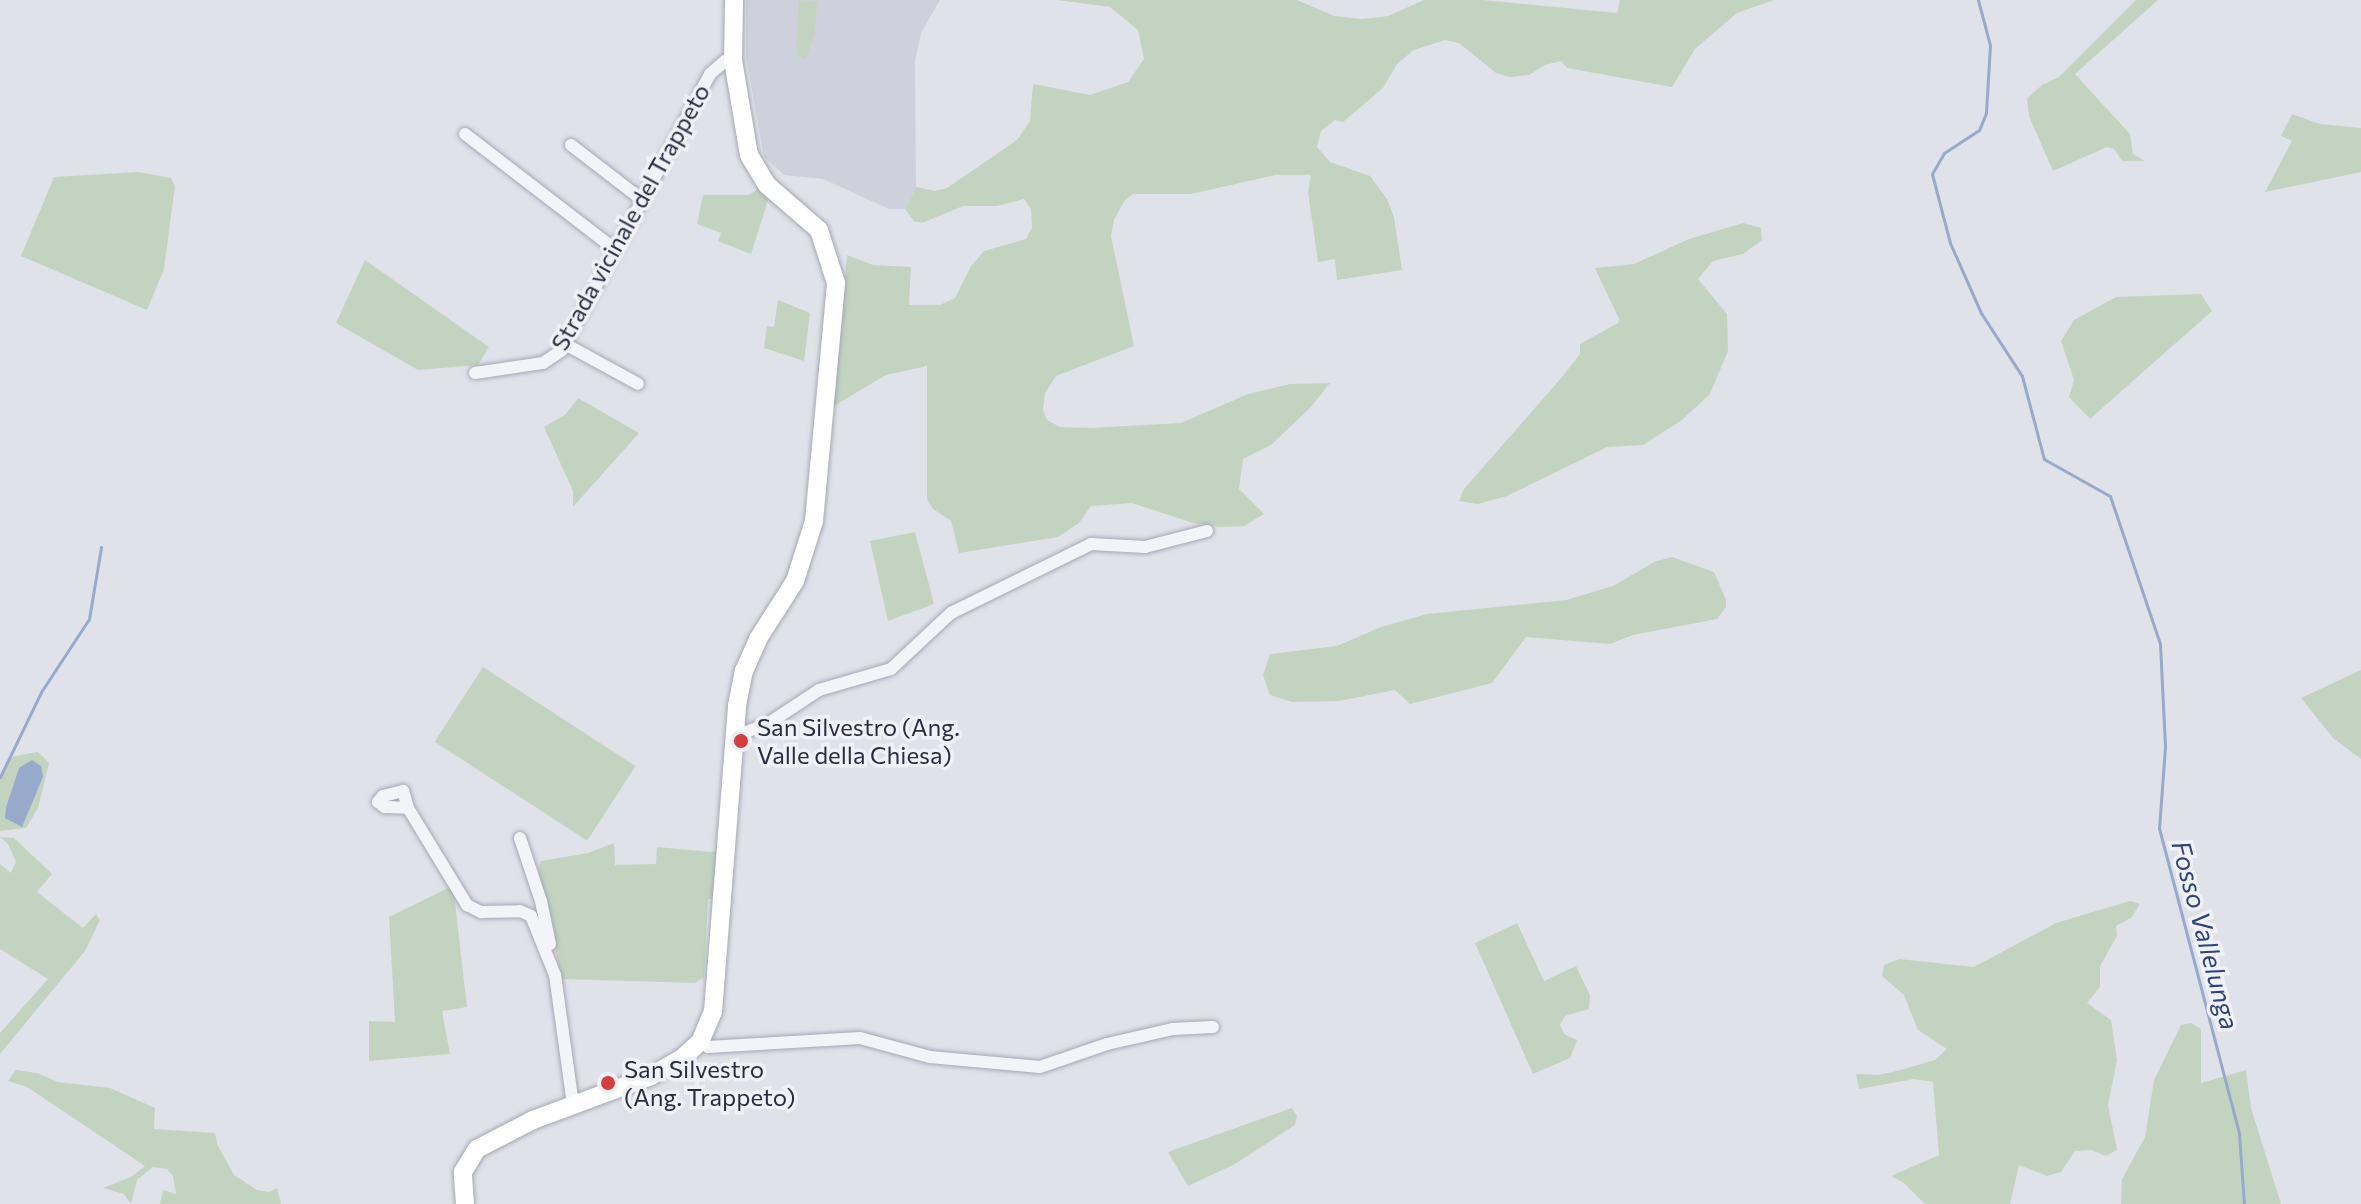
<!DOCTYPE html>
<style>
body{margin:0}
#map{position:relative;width:2361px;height:1204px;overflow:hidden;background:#e0e2ea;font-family:Commissioner,sans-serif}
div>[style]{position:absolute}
.built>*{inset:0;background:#ced1dc}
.green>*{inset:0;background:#c2d4c0;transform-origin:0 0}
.water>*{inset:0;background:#98aacc}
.stream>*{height:3px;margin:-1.5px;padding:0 1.5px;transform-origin:1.5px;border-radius:1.5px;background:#98aacc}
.roads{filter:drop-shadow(0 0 2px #a5a8b4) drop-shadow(0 0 2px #a5a8b4)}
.street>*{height:12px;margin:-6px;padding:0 6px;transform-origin:6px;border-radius:6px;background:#f3f4f8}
.secondary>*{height:18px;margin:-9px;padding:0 9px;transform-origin:9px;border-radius:9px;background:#fff}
.dots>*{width:22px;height:22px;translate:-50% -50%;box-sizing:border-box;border:4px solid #eff1f7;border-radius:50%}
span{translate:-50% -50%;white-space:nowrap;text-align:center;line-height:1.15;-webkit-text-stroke:7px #eff1f7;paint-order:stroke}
.street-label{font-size:24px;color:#272d42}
.poi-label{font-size:24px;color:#272d42}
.left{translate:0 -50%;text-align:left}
.water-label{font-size:26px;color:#2f4579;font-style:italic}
</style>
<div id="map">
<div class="built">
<div style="clip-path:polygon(746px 0,940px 0,921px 33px,915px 61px,916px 187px,905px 209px,889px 209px,823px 179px,784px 175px,764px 157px,746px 57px)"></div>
</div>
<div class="green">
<div style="clip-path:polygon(799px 0,817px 2px,815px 33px,806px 59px,798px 57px,796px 49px)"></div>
<div style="clip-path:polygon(1057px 0,1297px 0,1334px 16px,1362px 19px,1388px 16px,1424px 0,1483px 0,1617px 13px,1620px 0,1774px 0,1737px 13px,1695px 49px,1672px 87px,1567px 68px,1561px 61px,1545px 65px,1529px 75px,1510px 77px,1496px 73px,1459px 43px,1445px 40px,1414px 50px,1397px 64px,1383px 88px,1343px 122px,1335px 120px,1321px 131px,1317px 147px,1330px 162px,1370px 176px,1387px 199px,1394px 217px,1402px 270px,1337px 280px,1335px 259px,1318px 262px,1308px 192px,1311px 175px,1275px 175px,1191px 194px,1133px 194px,1125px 200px,1114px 220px,1111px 236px,1134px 346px,1056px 376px,1045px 393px,1043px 410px,1047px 420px,1060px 427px,1090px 428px,1181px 423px,1248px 394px,1290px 384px,1330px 383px,1311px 407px,1271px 445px,1243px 459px,1239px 489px,1264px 514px,1244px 526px,1220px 527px,1193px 523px,1132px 503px,1091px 506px,1079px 523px,1058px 537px,959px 553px,951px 521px,933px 509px,927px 499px,927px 366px,886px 375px,832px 407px,847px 255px,873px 265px,911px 267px,909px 305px,940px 305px,955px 298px,971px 266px,984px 251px,1026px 239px,1032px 228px,1031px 209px,1024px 199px,997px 206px,963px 206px,922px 223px,914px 221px,905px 209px,916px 187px,935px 191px,947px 188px,1017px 140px,1030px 121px,1033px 84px,1090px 95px,1128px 82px,1144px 59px,1138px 30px,1110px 7px)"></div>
<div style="clip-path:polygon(2136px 0,2158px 0,2075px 74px,2130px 134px,2133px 154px,2145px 161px,2122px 161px,2114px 149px,2107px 147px,2053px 171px,2029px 116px,2027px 99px,2042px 85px,2059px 77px)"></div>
<div style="clip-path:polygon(2292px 114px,2320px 124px,2361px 128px,2361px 172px,2265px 192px,2292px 141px,2281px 136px)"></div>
<div style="clip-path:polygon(138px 172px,171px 178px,175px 186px,164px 269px,147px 310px,21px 256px,54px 177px)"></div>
<div style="clip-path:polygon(757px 185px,770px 194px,751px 254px,718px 241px,721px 233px,697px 224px,703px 195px,748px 195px,756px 191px)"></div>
<div style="clip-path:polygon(1743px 223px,1761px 228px,1762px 240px,1743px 254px,1713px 261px,1698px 279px,1727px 314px,1728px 351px,1710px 394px,1682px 420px,1643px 445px,1607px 447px,1507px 496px,1478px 504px,1459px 501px,1464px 489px,1562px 377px,1580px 354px,1580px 344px,1618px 323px,1619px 319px,1595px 268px,1634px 264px,1689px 239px)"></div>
<div style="clip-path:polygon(365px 260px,489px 347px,478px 365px,418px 370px,336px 323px)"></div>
<div style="clip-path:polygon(2201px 294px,2212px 311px,2090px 419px,2069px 397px,2074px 380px,2061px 341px,2074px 320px,2116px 297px)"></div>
<div style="clip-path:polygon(778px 300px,810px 313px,804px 361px,764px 348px,767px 326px,774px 327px)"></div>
<div style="clip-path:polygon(578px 398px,639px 433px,573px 507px,573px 491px,544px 427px,565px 415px)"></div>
<div style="clip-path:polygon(915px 532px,934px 604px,888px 621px,870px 541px)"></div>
<div style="clip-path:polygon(1672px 557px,1714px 572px,1726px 600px,1726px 607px,1717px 619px,1633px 635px,1610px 644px,1526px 637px,1492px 683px,1410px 704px,1395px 690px,1339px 701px,1292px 702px,1270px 695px,1266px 684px,1263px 675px,1270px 654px,1337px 646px,1381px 627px,1427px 614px,1566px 600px,1613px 586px,1654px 562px)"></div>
<div style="left:483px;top:667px;width:182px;height:89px;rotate:33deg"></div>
<div style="clip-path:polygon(2361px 670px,2361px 759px,2333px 738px,2301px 698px)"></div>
<div style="clip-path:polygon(evenodd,38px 752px,49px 763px,38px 808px,26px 828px,0 831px,0 778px,6px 762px,15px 756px,38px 752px,19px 768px,43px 777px,37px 792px,6px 807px,19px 768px)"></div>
<div style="clip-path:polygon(0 837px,14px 838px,52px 874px,37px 892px,83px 928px,96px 914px,100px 920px,85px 951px,0 1054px,0 1033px,48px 979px,0 949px,0 864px,11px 873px,16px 862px,8px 844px)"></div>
<div style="clip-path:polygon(614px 843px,615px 865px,656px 864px,657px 847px,712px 852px,722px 847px,718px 899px,708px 899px,704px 977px,695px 983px,562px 979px,538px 869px,541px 861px,588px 853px)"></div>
<div style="clip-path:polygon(448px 888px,454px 893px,467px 1007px,442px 1011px,450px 1054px,369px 1061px,369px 1021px,395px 1022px,389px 917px)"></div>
<div style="clip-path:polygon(2130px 901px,2140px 904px,2131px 918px,2116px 926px,2117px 936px,2100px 966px,2100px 987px,2087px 1003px,2111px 1020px,2117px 1060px,2108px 1105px,2117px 1150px,2106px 1156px,2091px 1150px,2075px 1151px,2061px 1172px,2047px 1176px,2019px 1165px,2010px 1204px,1925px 1204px,1904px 1183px,1891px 1176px,1939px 1155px,1933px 1082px,1914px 1079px,1859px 1089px,1856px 1074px,1878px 1075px,1897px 1071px,1935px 1060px,1947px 1049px,1918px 1030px,1904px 995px,1882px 976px,1884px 965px,1899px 959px,1974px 967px,2056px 923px)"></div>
<div style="clip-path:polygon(1517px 923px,1544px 981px,1576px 966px,1590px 995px,1589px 1009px,1565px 1016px,1560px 1025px,1564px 1034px,1577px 1040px,1570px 1058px,1533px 1074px,1475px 943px)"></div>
<div style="clip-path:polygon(2191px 1023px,2201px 1029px,2201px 1083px,2246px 1070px,2251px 1108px,2281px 1204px,2121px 1204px,2122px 1179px,2145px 1137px,2154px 1080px,2181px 1025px)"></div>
<div style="clip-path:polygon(16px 1070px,37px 1073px,58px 1082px,110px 1088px,155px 1108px,154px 1129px,215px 1133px,218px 1146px,234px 1175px,257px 1190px,269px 1192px,277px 1188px,281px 1204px,160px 1204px,163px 1190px,176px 1194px,173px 1176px,167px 1169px,153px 1167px,137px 1180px,131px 1204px,124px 1194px,103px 1188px,131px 1177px,145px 1166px,27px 1087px,8px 1081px)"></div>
<div style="clip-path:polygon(1292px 1108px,1297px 1116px,1295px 1125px,1235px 1164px,1188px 1186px,1168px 1152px)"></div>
</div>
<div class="water">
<div style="clip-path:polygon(32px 760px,41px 766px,43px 777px,22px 827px,5px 818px,6px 807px,19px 768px)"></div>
</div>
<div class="stream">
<div style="left:1978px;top:0;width:47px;rotate:75.1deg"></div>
<div style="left:1990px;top:45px;width:68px;rotate:93.4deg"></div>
<div style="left:1986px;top:113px;width:18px;rotate:112deg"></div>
<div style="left:1979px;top:130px;width:42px;rotate:146.7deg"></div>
<div style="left:1944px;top:153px;width:24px;rotate:120deg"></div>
<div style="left:1932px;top:174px;width:71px;rotate:75.4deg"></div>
<div style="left:1950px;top:243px;width:77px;rotate:66.1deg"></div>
<div style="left:1981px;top:313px;width:75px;rotate:56.9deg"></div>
<div style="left:2022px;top:376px;width:86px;rotate:75.2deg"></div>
<div style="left:2044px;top:459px;width:76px;rotate:29.3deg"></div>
<div style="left:2110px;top:496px;width:156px;rotate:71.3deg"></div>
<div style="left:2160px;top:644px;width:103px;rotate:87.2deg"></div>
<div style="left:2165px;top:747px;width:81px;rotate:94.2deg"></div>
<div style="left:2159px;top:828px;width:316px;rotate:75.3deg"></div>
<div style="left:2239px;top:1134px;width:70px;rotate:85.9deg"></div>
<div style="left:0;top:777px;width:94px;rotate:-64.2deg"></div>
<div style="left:41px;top:692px;width:87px;rotate:-56.7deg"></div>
<div style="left:89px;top:619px;width:73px;rotate:-80.5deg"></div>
</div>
<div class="roads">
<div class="street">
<div style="left:465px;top:134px;width:187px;rotate:37.6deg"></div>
<div style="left:571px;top:145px;width:88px;rotate:37.6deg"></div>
<div style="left:565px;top:344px;width:83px;rotate:28.7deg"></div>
<div style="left:475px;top:373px;width:69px;rotate:-8.4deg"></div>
<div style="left:543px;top:363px;width:22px;rotate:-34deg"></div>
<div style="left:561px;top:351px;width:315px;rotate:-61.7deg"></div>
<div style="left:710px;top:74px;width:20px;rotate:-41deg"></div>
<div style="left:725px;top:61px;width:8px;rotate:-7deg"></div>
<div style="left:734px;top:737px;width:38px;rotate:-22deg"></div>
<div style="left:769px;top:723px;width:60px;rotate:-33.4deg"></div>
<div style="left:819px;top:690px;width:75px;rotate:-16.3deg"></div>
<div style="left:891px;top:669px;width:82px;rotate:-43deg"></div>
<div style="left:951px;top:613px;width:156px;rotate:-26.2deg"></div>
<div style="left:1091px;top:544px;width:54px;rotate:3.2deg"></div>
<div style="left:1145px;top:547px;width:64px;rotate:-14.5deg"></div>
<div style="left:408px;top:808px;width:18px;rotate:-106deg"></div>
<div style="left:403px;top:791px;width:21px;rotate:166deg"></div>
<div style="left:383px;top:796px;width:8px;rotate:130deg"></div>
<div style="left:378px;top:802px;width:9px;rotate:36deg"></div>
<div style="left:385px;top:807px;width:23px;rotate:2deg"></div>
<div style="left:408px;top:808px;width:114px;rotate:58.7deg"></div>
<div style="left:467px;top:905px;width:16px;rotate:27deg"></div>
<div style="left:481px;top:912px;width:39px;rotate:-1deg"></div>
<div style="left:520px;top:911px;width:12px;rotate:24deg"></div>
<div style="left:531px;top:916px;width:64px;rotate:67.9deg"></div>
<div style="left:555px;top:975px;width:131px;rotate:82.1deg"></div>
<div style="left:520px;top:838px;width:66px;rotate:71.6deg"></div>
<div style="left:541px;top:901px;width:44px;rotate:78.2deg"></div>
<div style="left:700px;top:1042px;width:9px;rotate:32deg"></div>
<div style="left:708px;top:1047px;width:152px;rotate:-3.4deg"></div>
<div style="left:860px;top:1038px;width:73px;rotate:15.2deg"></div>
<div style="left:930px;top:1057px;width:110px;rotate:5.2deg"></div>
<div style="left:1040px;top:1067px;width:71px;rotate:-18.9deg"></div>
<div style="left:1107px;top:1044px;width:68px;rotate:-12.8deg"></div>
<div style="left:1173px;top:1029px;width:40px;rotate:-2.9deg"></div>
</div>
<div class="secondary">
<div style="left:465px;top:1204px;width:32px;rotate:-94deg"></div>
<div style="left:463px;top:1172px;width:27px;rotate:-59deg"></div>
<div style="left:477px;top:1149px;width:63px;rotate:-27.4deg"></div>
<div style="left:533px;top:1120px;width:126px;rotate:-20.4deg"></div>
<div style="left:651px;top:1076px;width:34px;rotate:-30deg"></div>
<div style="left:681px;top:1059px;width:25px;rotate:-42deg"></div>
<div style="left:700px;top:1042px;width:33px;rotate:-67deg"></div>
<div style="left:713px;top:1012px;width:307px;rotate:-85.5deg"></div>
<div style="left:737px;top:706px;width:36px;rotate:-79deg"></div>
<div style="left:744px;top:671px;width:35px;rotate:-66deg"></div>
<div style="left:758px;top:639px;width:69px;rotate:-57.5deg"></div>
<div style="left:795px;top:581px;width:63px;rotate:-72.4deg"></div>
<div style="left:814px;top:521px;width:239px;rotate:-84.7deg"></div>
<div style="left:836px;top:283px;width:56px;rotate:-107.8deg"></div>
<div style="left:819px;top:230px;width:69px;rotate:-139.1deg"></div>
<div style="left:767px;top:185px;width:35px;rotate:-121deg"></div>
<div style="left:749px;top:155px;width:96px;rotate:-99.6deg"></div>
<div style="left:733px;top:60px;width:60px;rotate:-89deg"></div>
</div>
</div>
<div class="dots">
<div style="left:741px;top:741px;background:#d63d3d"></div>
<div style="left:608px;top:1083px;background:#d63d3d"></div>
</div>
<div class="street-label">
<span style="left:630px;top:217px;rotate:-61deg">Strada vicinale del Trappeto</span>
</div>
<div class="poi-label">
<span class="left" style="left:757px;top:741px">San Silvestro (Ang.<br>Valle della Chiesa)</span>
<span class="left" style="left:624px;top:1083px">San Silvestro<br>(Ang. Trappeto)</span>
</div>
<div class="water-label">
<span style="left:2206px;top:935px;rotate:75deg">Fosso Vallelunga</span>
</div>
</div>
